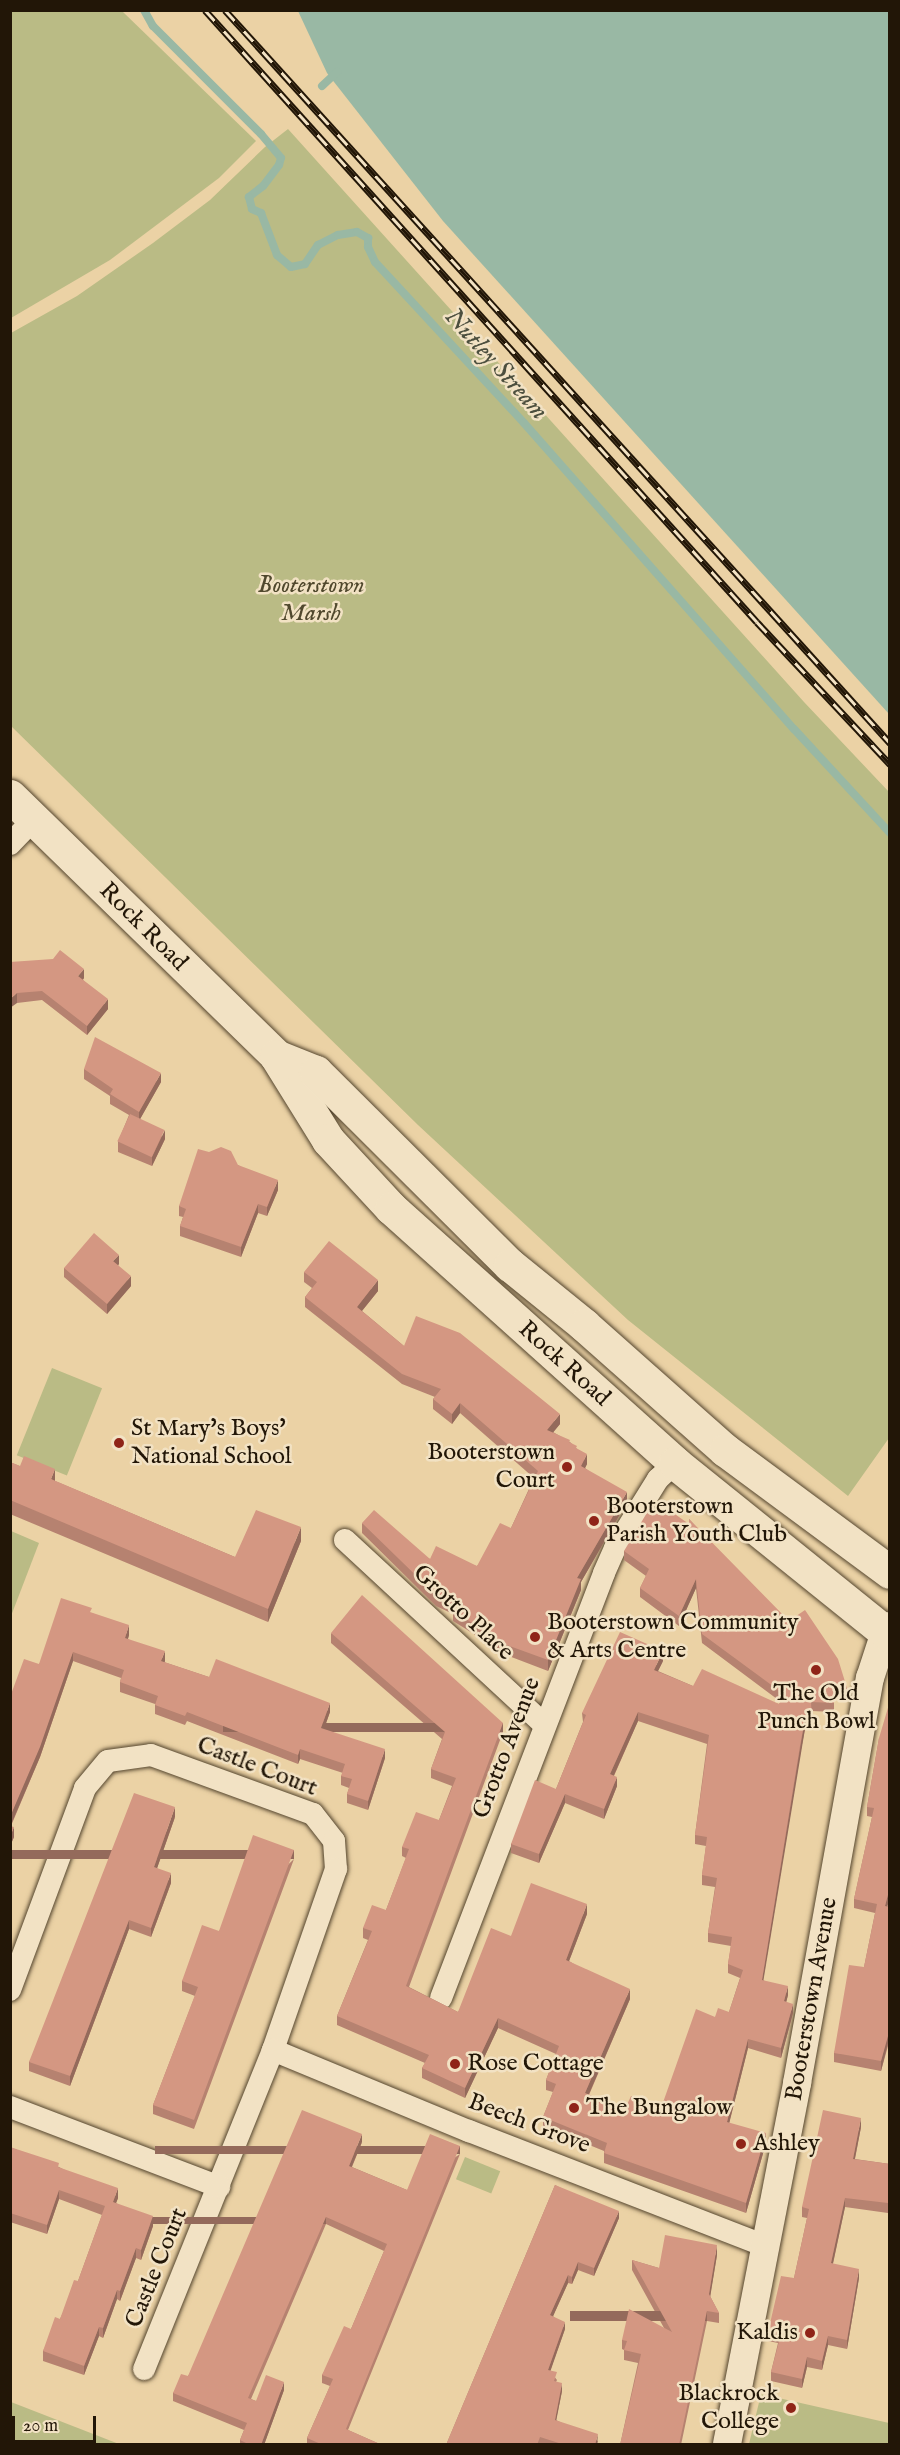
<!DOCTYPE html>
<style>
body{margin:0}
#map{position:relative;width:900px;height:2455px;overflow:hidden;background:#ebd2a5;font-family:"IM FELL English",serif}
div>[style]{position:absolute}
.green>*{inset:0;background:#babb85;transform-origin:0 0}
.water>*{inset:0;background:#99b8a4}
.stream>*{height:8px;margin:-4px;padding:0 4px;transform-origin:4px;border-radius:4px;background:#99b8a4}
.roads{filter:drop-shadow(0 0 2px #54452e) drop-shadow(0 0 2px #54452e)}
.minor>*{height:22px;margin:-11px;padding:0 11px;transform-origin:11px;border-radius:11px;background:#f2e2c4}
.tertiary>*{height:28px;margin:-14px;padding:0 14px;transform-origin:14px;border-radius:14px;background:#f2e2c4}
.secondary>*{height:33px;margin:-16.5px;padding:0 16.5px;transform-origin:16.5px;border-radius:16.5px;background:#f2e2c4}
.rail>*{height:7px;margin-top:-3.5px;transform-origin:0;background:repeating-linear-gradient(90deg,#f2e2c4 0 14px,#221607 0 28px);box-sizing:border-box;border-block:2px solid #221607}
.wall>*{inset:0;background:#b68270}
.shaded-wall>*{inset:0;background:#946a5b;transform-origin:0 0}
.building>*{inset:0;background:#d49782;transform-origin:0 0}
.dots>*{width:16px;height:16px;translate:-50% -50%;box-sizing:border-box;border:3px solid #f2e2c4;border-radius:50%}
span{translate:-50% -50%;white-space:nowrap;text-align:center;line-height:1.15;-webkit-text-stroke:5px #f2e2c4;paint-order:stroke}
.park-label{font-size:24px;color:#50482d;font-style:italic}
.street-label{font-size:24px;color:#221607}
.poi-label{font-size:24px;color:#221607}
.left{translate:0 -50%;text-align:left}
.right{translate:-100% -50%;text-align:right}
.water-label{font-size:26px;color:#4c4f3e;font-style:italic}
.frame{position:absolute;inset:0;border:12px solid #221607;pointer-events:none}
.scale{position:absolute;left:12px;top:2416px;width:84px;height:27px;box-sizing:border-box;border:3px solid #221607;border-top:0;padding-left:8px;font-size:18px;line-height:21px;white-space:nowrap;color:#221607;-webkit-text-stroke:4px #f2e2c4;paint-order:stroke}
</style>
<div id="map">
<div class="green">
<div style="clip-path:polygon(11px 10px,122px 11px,256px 141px,219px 178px,110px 260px,11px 318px)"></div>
<div style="clip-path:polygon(288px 129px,804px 702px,889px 792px,889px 1438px,848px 1496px,628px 1320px,418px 1125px,11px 726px,11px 333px,77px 296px,153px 243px,210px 200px,265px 147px)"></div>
<div style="left:52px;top:1368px;width:54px;height:94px;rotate:22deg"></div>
<div style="clip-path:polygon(11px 1531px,39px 1543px,11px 1616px)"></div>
<div style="left:465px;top:2157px;width:38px;height:24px;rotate:22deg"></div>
<div style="clip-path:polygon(761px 2394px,889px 2423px,889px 2444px,749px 2444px)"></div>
<div style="clip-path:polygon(10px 2402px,11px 2402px,119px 2444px,11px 2444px)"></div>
</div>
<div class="water">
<div style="clip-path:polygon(298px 11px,889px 11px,889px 714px,443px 221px,327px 73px)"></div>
</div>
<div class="stream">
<div style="left:144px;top:10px;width:18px;rotate:61deg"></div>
<div style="left:153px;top:26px;width:153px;rotate:45deg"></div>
<div style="left:261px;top:134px;width:31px;rotate:50deg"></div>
<div style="left:281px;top:158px;width:7px;rotate:106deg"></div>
<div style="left:279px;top:165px;width:26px;rotate:127deg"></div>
<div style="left:263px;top:186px;width:18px;rotate:142deg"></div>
<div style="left:249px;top:197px;width:12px;rotate:76deg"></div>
<div style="left:252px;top:209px;width:10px;rotate:24deg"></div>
<div style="left:261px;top:213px;width:45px;rotate:69.1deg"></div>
<div style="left:277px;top:255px;width:18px;rotate:41deg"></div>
<div style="left:291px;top:267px;width:14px;rotate:-12deg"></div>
<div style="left:305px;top:264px;width:23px;rotate:-56deg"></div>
<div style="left:318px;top:245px;width:22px;rotate:-27deg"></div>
<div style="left:338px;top:235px;width:19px;rotate:-9deg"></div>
<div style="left:357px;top:232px;width:13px;rotate:29deg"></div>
<div style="left:368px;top:238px;width:9px;rotate:90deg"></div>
<div style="left:368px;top:247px;width:17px;rotate:65deg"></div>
<div style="left:375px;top:262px;width:219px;rotate:47.2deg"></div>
<div style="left:524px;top:423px;width:408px;rotate:48.6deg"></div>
<div style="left:794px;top:729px;width:142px;rotate:47.3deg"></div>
<div style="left:322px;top:86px;width:21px;rotate:-43deg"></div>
</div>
<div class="roads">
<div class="minor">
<div style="left:10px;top:844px;width:35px;rotate:-46deg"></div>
<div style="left:345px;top:1540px;width:272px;rotate:42.8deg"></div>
<div style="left:10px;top:1990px;width:215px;rotate:-69.6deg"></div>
<div style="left:85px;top:1788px;width:35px;rotate:-50deg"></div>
<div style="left:108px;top:1761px;width:43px;rotate:-7.9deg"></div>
<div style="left:151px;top:1755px;width:172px;rotate:20deg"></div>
<div style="left:313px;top:1814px;width:34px;rotate:52deg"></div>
<div style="left:334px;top:1841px;width:28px;rotate:86deg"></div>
<div style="left:336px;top:1869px;width:192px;rotate:109.2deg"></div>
<div style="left:273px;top:2050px;width:344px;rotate:112deg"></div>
<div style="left:441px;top:1998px;width:455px;rotate:-69deg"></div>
<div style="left:604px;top:1573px;width:27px;rotate:-66deg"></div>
<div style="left:615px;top:1548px;width:81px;rotate:-58.1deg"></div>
<div style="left:658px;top:1479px;width:23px;rotate:-43deg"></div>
<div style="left:273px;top:2050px;width:212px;rotate:22.5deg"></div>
<div style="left:469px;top:2131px;width:318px;rotate:21.2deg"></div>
<div style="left:10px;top:2107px;width:224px;rotate:20.9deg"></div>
</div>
<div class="tertiary">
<div style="left:727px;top:2444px;width:368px;rotate:-79deg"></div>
<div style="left:797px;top:2083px;width:412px;rotate:-79.8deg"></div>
<div style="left:870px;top:1678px;width:48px;rotate:-71.9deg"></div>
<div style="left:885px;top:1632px;width:8px;rotate:-50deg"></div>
</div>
<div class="secondary">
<div style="left:10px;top:796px;width:372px;rotate:44.3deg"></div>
<div style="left:276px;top:1056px;width:99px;rotate:58.2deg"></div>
<div style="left:328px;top:1140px;width:93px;rotate:47.2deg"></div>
<div style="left:391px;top:1208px;width:382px;rotate:41.9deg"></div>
<div style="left:675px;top:1463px;width:276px;rotate:38.8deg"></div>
<div style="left:276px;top:1056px;width:43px;rotate:21.8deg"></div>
<div style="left:316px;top:1072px;width:274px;rotate:44.9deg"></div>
<div style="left:510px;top:1265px;width:95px;rotate:39deg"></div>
<div style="left:584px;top:1325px;width:188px;rotate:41.6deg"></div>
<div style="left:725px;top:1450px;width:205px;rotate:36.5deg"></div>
</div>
</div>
<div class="rail">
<div style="left:205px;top:10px;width:824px;rotate:47.95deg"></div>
<div style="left:757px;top:622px;width:195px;rotate:46.9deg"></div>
<div style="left:225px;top:10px;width:990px;rotate:47.78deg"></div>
</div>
<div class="wall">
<div style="clip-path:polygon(10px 962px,84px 978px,83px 980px,108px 1009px,87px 1035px,42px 1000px,17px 1003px)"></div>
<div style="clip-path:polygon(84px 1069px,161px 1082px,140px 1119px,165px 1139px,152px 1166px,118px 1152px,118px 1142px,129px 1115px,110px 1104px,110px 1096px,84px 1079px)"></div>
<div style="clip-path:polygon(238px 1165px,278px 1190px,267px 1216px,258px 1213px,241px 1257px,180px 1236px,180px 1226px,183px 1217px,179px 1216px,179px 1206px)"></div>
<div style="clip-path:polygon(119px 1264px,118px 1265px,131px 1286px,107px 1314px,64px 1277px,64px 1268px)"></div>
<div style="clip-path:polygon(304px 1272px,378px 1291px,362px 1311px,404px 1346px,560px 1424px,553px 1432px,570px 1442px,577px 1449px,587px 1464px,585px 1468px,627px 1502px,581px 1582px,581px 1590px,548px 1671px,493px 1650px,493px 1646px,453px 1621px,453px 1614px,436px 1606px,362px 1533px,362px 1523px,430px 1559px,477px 1566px,511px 1528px,534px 1478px,460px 1413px,452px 1424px,433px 1409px,433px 1399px,435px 1397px,402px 1384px,305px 1307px,305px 1297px,312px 1288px,304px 1282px)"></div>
<div style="clip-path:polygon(10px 1462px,235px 1557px,301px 1541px,268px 1622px,10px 1514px)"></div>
<div style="clip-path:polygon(689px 1519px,847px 1688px,847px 1698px,834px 1699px,834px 1712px,812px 1711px,812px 1730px,805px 1729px,800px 1755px,763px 1980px,788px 1995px,786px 2002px,793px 2013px,781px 2058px,748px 2048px,729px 2123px,766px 2143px,746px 2213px,604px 2163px,604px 2151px,543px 2126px,543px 2117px,553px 2092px,546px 2090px,546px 2080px,556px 2054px,498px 2028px,465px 2098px,422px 2078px,422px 2068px,425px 2063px,337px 2025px,337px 2016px,368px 1940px,363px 1938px,363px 1928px,386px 1910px,406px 1858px,402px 1856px,402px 1847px,439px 1820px,452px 1786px,431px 1778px,431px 1769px,442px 1739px,331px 1643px,331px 1633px,503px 1732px,409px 1987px,458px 2012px,511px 1936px,587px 1914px,569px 1961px,630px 1999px,589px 2095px,625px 2109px,660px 2111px,715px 2017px,729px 2012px,740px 1978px,728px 1973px,728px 1964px,731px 1946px,708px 1942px,708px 1933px,715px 1887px,702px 1885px,702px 1875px,706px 1846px,695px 1844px,695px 1835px,707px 1744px,638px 1721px,614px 1776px,617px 1786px,604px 1819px,565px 1803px,539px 1863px,511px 1853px,511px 1844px,556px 1789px,583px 1722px,582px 1713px,663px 1661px,658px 1671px,693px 1686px,779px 1704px,781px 1702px,702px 1643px,696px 1588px,679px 1626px,640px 1597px,640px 1588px,646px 1576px,624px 1560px,624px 1551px,689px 1524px)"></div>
<div style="clip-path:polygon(92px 1613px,129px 1635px,128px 1639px,165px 1661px,164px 1662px,209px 1677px,330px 1712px,324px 1729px,385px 1758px,368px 1810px,347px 1803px,347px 1794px,349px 1788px,341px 1785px,341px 1776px,343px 1773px,300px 1759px,298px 1764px,187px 1721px,185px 1725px,155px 1714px,155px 1704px,120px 1692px,120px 1682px,121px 1678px,73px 1661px,40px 1757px,11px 1826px,14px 1837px,10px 1846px,10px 1697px,39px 1664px)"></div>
<div style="clip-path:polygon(879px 1738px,890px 1897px,887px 1906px,890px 1907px,890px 2039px,881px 2071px,834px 2062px,834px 2053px,864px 1967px,875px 1913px,854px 1908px,854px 1899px,872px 1817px,867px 1816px,867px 1807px)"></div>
<div style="clip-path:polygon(175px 1817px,157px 1868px,171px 1883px,151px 1937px,129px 1929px,70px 2086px,29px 2071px,29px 2062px)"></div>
<div style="clip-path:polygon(294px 1859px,194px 2129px,153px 2114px,153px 2105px,195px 1996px,182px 1991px,182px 1981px,219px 1931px)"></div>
<div style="clip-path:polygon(861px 2127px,855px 2159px,890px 2164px,888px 2213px,845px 2207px,833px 2264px,859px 2278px,847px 2349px,828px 2345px,822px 2370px,807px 2367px,802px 2388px,771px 2381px,771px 2372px,778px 2343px,768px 2341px,768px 2332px,794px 2278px,807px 2218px,802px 2217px,802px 2207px)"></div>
<div style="clip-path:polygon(362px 2142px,352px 2167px,407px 2190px,460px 2154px,348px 2430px,382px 2445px,307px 2445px,307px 2438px,330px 2386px,322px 2383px,322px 2375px,351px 2329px,384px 2251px,326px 2224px,251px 2399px,256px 2401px,284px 2390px,264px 2445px,240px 2445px,240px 2440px,244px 2430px,173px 2401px,173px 2393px,188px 2376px)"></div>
<div style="clip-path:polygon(10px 2147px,59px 2167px,118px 2198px,116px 2203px,153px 2226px,141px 2260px,136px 2258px,120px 2301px,117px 2299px,103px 2338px,99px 2336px,84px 2375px,43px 2361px,43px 2351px,60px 2319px,78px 2281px,102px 2215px,59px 2199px,47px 2234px,10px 2222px)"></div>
<div style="clip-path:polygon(555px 2185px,619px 2218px,594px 2276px,578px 2270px,572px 2284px,568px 2283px,553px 2316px,565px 2329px,550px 2371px,557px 2380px,556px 2382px,562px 2391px,556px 2420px,598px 2441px,597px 2445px,446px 2445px)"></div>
<div style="clip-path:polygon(717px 2255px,710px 2296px,719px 2313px,719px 2323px,707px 2321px,681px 2445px,620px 2445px,638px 2363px,624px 2360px,624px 2350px,622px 2349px,622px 2340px,664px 2328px,632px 2270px,632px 2260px,659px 2268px)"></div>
</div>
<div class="shaded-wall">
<div style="clip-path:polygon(84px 969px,84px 978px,78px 985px,78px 976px)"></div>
<div style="clip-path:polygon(17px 993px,17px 1003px,10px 1008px,10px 999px)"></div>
<div style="clip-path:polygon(108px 999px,108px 1009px,87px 1035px,87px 1026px)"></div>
<div style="clip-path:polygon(161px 1073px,161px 1082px,139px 1121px,139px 1112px)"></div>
<div style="clip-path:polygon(165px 1130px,165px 1139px,152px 1166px,152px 1157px)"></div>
<div style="clip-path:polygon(278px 1180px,278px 1190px,267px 1216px,267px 1207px)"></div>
<div style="clip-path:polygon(258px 1204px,258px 1213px,241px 1257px,241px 1247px)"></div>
<div style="clip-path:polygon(119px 1255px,119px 1264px,113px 1271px,113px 1261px)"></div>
<div style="clip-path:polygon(131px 1276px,131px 1286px,107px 1314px,107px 1304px)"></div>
<div style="clip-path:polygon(378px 1280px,378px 1291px,357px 1317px,357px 1307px)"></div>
<div style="clip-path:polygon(460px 1403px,460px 1413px,452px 1424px,452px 1414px)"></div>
<div style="clip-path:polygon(560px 1414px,560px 1424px,547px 1440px,547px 1430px)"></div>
<div style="clip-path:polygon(587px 1454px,587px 1464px,581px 1476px,581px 1466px)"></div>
<div style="clip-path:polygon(55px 1469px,55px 1483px,51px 1479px)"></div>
<div style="clip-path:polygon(627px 1492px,627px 1502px,581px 1582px,581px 1590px,548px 1671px,548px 1660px,577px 1578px)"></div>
<div style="clip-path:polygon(301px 1527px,301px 1541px,268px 1622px,268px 1609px)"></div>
<div style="clip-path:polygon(696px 1579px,696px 1588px,679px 1626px,679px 1616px)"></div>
<div style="clip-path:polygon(129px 1625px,129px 1635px,125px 1648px,125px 1638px)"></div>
<div style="clip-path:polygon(165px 1651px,165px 1661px,161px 1671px,161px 1661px)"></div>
<div style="clip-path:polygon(663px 1651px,663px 1661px,654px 1679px,654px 1670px)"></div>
<div style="clip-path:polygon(73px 1652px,73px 1661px,40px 1757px,10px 1827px,10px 1817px)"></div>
<div style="clip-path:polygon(330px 1703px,330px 1712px,321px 1737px,321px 1728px)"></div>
<div style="clip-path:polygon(638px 1712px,638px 1721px,610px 1784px,610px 1774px)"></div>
<div style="clip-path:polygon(805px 1719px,805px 1729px,762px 1989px,762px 1980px)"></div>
<div style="left:503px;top:1723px;width:9px;height:280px;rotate:90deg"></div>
<div style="clip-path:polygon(300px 1749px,300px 1759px,298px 1764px,298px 1755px)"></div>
<div style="clip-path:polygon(385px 1749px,385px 1758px,368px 1810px,368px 1801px)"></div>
<div style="clip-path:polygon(617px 1777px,617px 1786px,604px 1819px,604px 1809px)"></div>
<div style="clip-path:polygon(565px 1794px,565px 1803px,539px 1863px,539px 1854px)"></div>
<div style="clip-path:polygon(175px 1807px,175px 1817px,154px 1877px,154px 1867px)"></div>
<div style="clip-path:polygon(14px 1827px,14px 1837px,10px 1846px,10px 1837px)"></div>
<div style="left:294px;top:1850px;width:9px;height:288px;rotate:90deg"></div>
<div style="clip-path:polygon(171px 1873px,171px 1883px,151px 1937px,151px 1928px)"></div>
<div style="clip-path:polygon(890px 1887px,890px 1897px,885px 1915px,885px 1906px)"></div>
<div style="clip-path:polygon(587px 1904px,587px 1914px,566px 1969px,566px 1960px)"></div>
<div style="clip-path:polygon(129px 1920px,129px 1929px,70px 2086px,70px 2076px)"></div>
<div style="clip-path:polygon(788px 1986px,788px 1995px,784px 2011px,784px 2001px)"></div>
<div style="clip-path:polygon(630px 1989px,630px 1999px,585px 2103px,585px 2093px)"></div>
<div style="clip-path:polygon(793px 2004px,793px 2013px,781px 2058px,781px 2048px)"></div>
<div style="clip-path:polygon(498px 2018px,498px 2028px,465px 2098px,465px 2088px)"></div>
<div style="clip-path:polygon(889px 2029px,889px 2039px,881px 2071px,881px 2061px)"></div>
<div style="clip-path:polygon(748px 2039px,748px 2048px,727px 2132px,727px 2122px)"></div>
<div style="clip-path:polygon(861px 2118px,861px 2127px,853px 2168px,853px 2159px)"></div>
<div style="clip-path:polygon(766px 2133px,766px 2143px,746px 2213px,746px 2203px)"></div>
<div style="clip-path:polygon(362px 2134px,362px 2142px,349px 2173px,349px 2166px)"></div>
<div style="left:460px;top:2146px;width:8px;height:305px;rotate:90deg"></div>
<div style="clip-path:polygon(118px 2188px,118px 2198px,113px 2211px,113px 2202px)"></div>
<div style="clip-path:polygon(59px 2190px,59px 2199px,47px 2234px,47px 2225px)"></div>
<div style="clip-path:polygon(845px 2198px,845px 2207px,831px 2272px,831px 2263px)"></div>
<div style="clip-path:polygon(619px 2211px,619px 2218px,594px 2276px,594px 2268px)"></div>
<div style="clip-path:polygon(153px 2216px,153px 2226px,141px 2260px,141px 2250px)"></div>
<div style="left:326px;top:2217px;width:7px;height:197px;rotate:90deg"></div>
<div style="clip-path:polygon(717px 2245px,717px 2255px,709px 2304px,709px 2294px)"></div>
<div style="clip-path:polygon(136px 2248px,136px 2258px,120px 2301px,120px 2291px)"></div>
<div style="clip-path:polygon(578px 2262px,578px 2270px,572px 2284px,572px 2277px)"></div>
<div style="clip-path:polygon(859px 2269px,859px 2278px,847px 2349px,847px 2340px)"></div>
<div style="clip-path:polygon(568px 2275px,568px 2283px,550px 2323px,550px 2315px)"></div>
<div style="clip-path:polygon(117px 2290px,117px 2299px,103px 2338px,103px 2328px)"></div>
<div style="left:707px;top:2311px;width:10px;height:137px;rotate:90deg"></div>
<div style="clip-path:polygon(565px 2322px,565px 2329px,548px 2378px,548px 2370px)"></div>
<div style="clip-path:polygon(99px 2327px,99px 2336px,84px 2375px,84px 2366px)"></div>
<div style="clip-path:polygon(828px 2336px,828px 2345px,822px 2370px,822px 2361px)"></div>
<div style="clip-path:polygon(807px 2357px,807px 2367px,802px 2388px,802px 2379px)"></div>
<div style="clip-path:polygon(284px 2382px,284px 2390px,264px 2445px,261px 2445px)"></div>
<div style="clip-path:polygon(562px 2383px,562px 2391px,555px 2427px,555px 2420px)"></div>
<div style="clip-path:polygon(598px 2434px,597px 2445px,595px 2445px)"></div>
</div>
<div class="building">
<div style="clip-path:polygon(60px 950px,84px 969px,78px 976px,108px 999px,87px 1026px,42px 991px,17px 993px,10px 999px,10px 962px,53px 959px)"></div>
<div style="clip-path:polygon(95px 1037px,161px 1073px,139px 1112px,110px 1094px,113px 1089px,84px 1069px)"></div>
<div style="left:130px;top:1114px;width:38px;height:30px;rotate:25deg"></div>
<div style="clip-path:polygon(221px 1147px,231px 1151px,238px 1165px,278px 1180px,267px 1207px,258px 1204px,241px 1247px,180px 1226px,186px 1209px,179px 1206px,198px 1149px,209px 1152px)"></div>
<div style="clip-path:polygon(94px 1233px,119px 1255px,113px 1261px,131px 1276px,107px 1304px,64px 1268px)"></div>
<div style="clip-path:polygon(329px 1241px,378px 1280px,357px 1307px,404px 1346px,416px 1316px,460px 1333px,560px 1414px,547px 1430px,570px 1440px,569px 1442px,577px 1446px,576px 1448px,587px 1454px,581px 1466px,627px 1492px,577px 1578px,581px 1579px,548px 1660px,493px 1640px,495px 1637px,453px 1611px,456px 1605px,436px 1595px,362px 1523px,374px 1510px,430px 1559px,436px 1546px,477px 1566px,500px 1523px,511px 1528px,538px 1471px,460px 1403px,452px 1414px,433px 1399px,441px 1389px,402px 1374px,305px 1297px,317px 1282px,304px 1272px)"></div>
<div style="clip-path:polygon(24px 1456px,55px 1469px,51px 1479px,235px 1557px,256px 1510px,301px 1527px,268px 1609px,10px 1500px,10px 1462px,20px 1466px)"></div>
<div style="clip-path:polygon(659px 1503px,689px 1524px,689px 1519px,789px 1621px,805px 1610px,838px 1659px,847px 1688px,834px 1690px,834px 1703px,811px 1702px,812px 1721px,805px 1719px,800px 1746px,762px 1980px,788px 1986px,784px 2001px,793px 2004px,781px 2048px,748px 2039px,727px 2122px,766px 2133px,746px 2203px,604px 2153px,607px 2143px,543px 2117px,556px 2084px,546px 2080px,559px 2046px,498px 2018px,465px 2088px,422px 2068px,429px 2055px,337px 2016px,372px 1931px,363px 1928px,372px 1905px,386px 1910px,409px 1849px,402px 1847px,416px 1812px,439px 1820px,456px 1778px,431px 1769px,445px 1732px,331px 1633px,362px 1595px,503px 1723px,406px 1986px,458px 2012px,491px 1928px,511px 1936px,531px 1883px,587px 1904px,566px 1960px,630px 1989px,585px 2093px,625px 2109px,631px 2096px,660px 2111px,696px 2009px,715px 2017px,718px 2008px,729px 2012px,743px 1970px,728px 1964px,732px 1937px,708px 1933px,717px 1878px,702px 1875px,707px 1837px,695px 1835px,709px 1735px,638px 1712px,610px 1774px,617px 1777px,604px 1809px,565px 1794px,539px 1854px,511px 1844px,535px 1780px,556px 1789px,586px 1715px,582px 1713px,620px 1632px,663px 1651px,654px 1670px,693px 1686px,702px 1669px,779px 1704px,785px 1695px,702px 1634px,696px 1579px,679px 1616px,640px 1588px,649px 1569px,624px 1551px,651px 1506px,655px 1509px)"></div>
<div style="clip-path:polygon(61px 1598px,92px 1608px,90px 1612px,129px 1625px,125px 1638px,165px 1651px,161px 1661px,209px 1677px,216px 1659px,330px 1703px,321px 1728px,385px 1749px,368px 1801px,347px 1794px,352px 1779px,341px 1776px,345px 1764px,300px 1749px,298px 1755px,187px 1712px,185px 1716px,155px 1705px,158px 1696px,120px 1682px,124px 1670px,73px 1652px,40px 1747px,10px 1817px,10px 1697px,24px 1659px,39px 1664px)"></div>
<div style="clip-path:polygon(890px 1701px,890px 1887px,885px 1906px,890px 1907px,890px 2029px,881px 2061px,834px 2053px,849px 1965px,864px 1967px,877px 1904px,854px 1899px,874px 1808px,867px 1807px,879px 1738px)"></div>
<div style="clip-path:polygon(134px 1793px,175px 1807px,154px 1867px,171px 1873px,151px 1928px,129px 1920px,70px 2076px,29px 2062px)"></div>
<div style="clip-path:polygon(10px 1826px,14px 1827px,10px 1837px)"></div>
<div style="clip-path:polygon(253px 1835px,294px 1850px,194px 2120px,153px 2105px,198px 1987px,182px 1981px,202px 1925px,219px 1931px)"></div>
<div style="clip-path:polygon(302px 2110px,362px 2134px,349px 2166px,407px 2190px,430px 2134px,460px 2146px,346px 2429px,382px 2445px,323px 2445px,307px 2438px,333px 2379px,322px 2375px,344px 2326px,351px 2329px,387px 2244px,326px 2217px,248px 2398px,256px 2401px,266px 2375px,284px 2382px,261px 2445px,250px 2445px,240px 2440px,247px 2423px,173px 2393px,181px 2374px,188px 2376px)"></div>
<div style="clip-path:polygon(823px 2110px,861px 2118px,853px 2159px,890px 2164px,890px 2194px,888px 2203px,845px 2198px,831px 2263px,859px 2269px,847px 2340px,828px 2336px,822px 2361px,807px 2357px,802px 2379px,771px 2372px,781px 2334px,768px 2332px,781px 2276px,794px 2278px,809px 2209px,802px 2207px)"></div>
<div style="clip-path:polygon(10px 2147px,59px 2163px,58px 2167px,118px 2188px,113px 2202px,153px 2216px,141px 2250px,136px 2248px,120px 2291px,117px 2290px,103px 2328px,99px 2327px,84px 2366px,43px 2351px,55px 2317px,60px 2319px,74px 2280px,78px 2281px,105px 2206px,59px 2190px,47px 2225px,10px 2213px)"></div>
<div style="clip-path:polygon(555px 2185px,619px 2211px,594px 2268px,578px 2262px,572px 2277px,568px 2275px,550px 2315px,565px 2322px,548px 2370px,557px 2372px,554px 2381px,562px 2383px,555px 2420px,598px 2434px,595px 2445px,565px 2445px,540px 2437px,537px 2445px,446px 2445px)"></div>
<div style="clip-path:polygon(665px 2235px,717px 2245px,709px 2294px,719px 2313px,707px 2311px,679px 2445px,620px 2445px,641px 2354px,624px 2350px,627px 2341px,622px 2340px,629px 2309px,672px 2332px,632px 2260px,659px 2268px)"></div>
</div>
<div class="dots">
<div style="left:119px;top:1443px;background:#8f2418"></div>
<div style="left:567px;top:1467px;background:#8f2418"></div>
<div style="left:594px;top:1521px;background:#8f2418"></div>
<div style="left:535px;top:1637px;background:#8f2418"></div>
<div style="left:816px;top:1670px;background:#8f2418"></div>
<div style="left:455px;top:2064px;background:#8f2418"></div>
<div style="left:574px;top:2108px;background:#8f2418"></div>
<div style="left:741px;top:2144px;background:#8f2418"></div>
<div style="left:810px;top:2333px;background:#8f2418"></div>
<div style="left:791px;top:2408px;background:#8f2418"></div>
</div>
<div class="park-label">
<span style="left:311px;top:600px">Booterstown<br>Marsh</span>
</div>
<div class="street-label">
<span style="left:143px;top:927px;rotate:45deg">Rock Road</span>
<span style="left:564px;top:1364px;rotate:42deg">Rock Road</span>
<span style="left:463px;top:1613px;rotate:43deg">Grotto Place</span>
<span style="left:507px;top:1748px;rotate:-69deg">Grotto Avenue</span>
<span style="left:257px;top:1767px;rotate:21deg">Castle Court</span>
<span style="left:812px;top:1999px;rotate:-80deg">Booterstown Avenue</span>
<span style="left:529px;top:2124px;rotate:21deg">Beech Grove</span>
<span style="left:157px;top:2268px;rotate:-68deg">Castle Court</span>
</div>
<div class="poi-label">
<span class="left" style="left:131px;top:1443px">St Mary's Boys'<br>National School</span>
<span class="right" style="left:555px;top:1467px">Booterstown<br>Court</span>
<span class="left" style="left:606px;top:1521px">Booterstown<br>Parish Youth Club</span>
<span class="left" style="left:547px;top:1637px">Booterstown Community<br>&amp; Arts Centre</span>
<span style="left:816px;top:1708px">The Old<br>Punch Bowl</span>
<span class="left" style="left:467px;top:2064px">Rose Cottage</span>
<span class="left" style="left:586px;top:2108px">The Bungalow</span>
<span class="left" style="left:753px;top:2144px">Ashley</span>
<span class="right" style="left:798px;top:2333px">Kaldis</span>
<span class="right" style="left:779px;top:2408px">Blackrock<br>College</span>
</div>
<div class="water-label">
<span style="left:496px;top:364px;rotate:48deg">Nutley Stream</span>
</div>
<div class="frame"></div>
<div class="scale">20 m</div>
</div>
